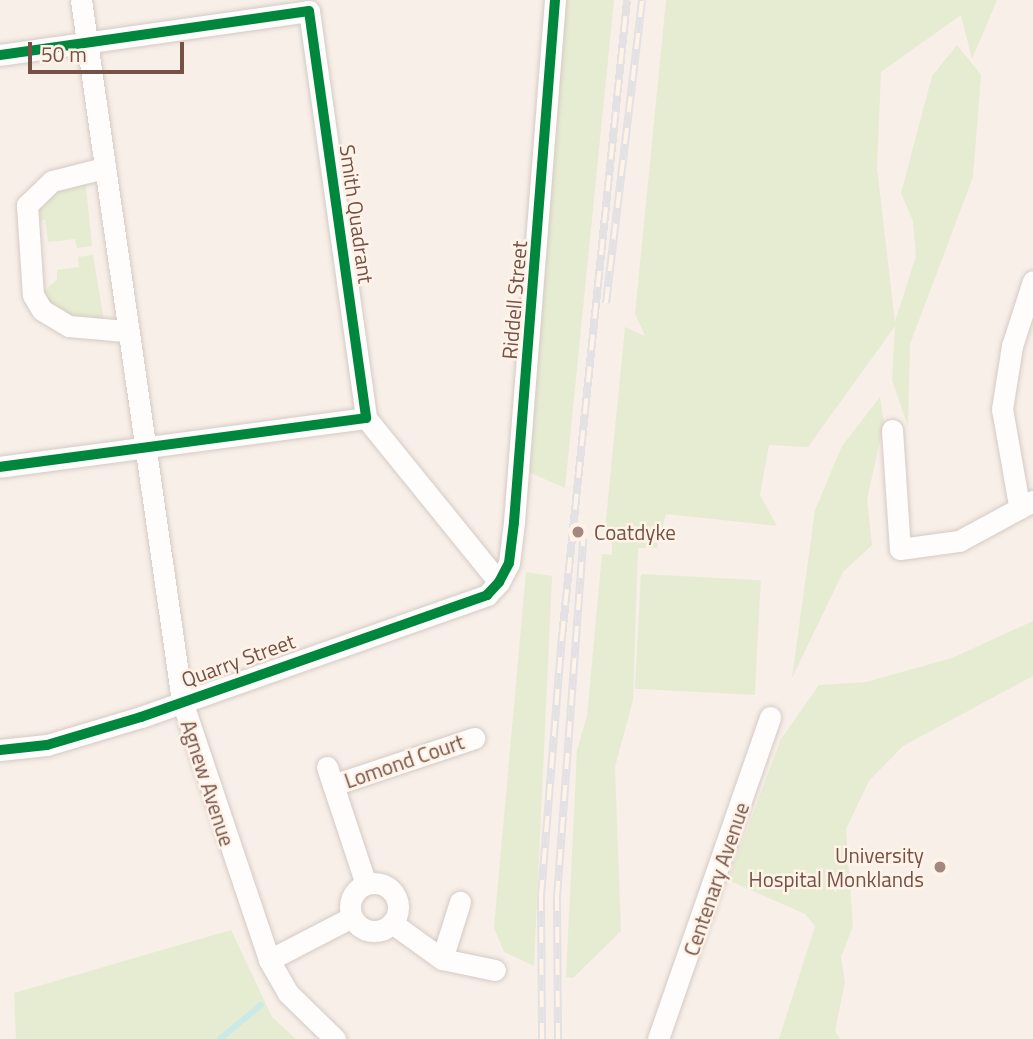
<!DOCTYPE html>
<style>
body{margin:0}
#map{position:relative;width:1033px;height:1039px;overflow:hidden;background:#f7efe8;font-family:"Titillium Web",sans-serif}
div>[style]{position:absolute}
.green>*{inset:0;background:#e6ecd2;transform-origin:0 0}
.stream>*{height:6px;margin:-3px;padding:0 3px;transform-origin:3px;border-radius:3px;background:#cae9e7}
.roads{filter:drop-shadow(0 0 2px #d5cac5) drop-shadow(0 0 2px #d5cac5)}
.minor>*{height:21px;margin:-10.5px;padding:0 10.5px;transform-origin:10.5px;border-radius:10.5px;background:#fefdfc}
.minor>.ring{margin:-10.5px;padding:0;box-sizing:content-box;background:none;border:21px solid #fefdfc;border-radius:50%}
.rail>*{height:8px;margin-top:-4px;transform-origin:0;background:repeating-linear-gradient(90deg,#fff3e8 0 16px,#e3e1e4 0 32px);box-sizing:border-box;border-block:2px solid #e3e1e4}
.cycleway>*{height:10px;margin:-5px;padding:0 5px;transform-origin:5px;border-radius:5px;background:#00873e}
.dots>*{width:19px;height:19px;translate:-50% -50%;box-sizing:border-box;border:4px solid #fff3e8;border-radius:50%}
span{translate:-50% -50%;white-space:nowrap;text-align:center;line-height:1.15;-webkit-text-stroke:5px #fff3e8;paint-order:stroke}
.street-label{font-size:21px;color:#755148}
.poi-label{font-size:21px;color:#755148}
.left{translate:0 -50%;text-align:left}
.right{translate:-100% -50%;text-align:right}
.scale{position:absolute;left:28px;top:42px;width:156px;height:32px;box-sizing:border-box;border:4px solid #755148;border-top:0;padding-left:9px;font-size:21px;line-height:24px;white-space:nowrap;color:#755148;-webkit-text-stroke:5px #fff3e8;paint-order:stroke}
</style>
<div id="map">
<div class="green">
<div style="clip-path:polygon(565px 0,614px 0,565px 488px,526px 471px)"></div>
<div style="clip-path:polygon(666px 0,997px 0,972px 59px,961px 15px,881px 72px,877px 168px,895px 322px,916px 256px,913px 221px,901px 193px,932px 76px,957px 45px,981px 75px,973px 177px,910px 344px,908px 427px,892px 380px,895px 326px,808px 447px,769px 445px,760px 495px,777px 526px,666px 514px,657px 548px,638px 548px,633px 700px,615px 767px,621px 931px,573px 978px,566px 977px,577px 750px,587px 716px,602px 554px,612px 555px,612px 541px,604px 540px,625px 327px,645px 336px,635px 314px)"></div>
<div style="clip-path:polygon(85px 178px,92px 246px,77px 248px,75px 239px,48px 242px,45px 219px,31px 227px,39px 198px)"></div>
<div style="clip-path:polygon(93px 255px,105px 326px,72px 321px,39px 295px,57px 280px,57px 270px,79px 267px,78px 257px)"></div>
<div style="clip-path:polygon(880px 397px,884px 423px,867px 499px,872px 545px,843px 572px,792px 678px,815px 510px,842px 446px)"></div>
<div style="clip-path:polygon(526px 572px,552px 576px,534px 966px,504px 952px,494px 928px)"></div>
<div style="left:641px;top:574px;width:120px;height:115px;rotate:3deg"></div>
<div style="clip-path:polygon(1033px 621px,1033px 676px,903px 746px,869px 781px,846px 829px,853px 926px,841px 957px,845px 982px,835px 1031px,840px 1039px,779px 1039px,815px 926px,805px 914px,728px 880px,781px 739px,819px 685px,866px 682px,952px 658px)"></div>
<div style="clip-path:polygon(231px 930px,272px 1017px,296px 1039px,16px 1039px,14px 993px)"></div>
</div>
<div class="stream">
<div style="left:220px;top:1039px;width:53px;rotate:-39.7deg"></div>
</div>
<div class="roads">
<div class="minor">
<div style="left:81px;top:0;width:708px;rotate:81.8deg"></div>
<div style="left:182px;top:701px;width:273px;rotate:71.4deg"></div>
<div style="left:269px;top:960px;width:38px;rotate:60deg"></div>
<div style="left:288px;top:993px;width:66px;rotate:44.4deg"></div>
<div style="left:0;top:55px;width:312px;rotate:-8.1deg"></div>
<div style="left:309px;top:11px;width:411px;rotate:82deg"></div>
<div style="left:366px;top:418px;width:369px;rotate:172.4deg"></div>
<div style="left:104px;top:168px;width:54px;rotate:166deg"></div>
<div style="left:52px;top:181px;width:35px;rotate:136deg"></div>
<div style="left:27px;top:205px;width:90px;rotate:86.2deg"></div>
<div style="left:33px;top:295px;width:17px;rotate:59deg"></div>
<div style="left:42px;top:310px;width:31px;rotate:31deg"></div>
<div style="left:69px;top:326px;width:56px;rotate:5.1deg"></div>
<div style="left:366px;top:418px;width:211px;rotate:51deg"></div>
<div style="left:892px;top:430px;width:119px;rotate:86.2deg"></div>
<div style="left:900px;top:549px;width:60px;rotate:-7.7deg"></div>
<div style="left:959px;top:541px;width:84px;rotate:-28.4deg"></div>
<div style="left:1019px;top:505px;width:97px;rotate:-100deg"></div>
<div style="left:1002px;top:409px;width:64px;rotate:-81deg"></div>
<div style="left:1012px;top:346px;width:68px;rotate:-72.1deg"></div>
<div style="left:0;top:750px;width:47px;rotate:-6.1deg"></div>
<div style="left:47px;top:745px;width:98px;rotate:-16.6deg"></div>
<div style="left:141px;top:717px;width:367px;rotate:-19.4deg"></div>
<div style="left:487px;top:595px;width:18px;rotate:-47deg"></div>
<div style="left:499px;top:582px;width:21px;rotate:-62deg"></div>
<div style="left:509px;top:563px;width:41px;rotate:-83deg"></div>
<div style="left:514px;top:522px;width:524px;rotate:-85.51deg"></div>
<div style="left:327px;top:767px;width:123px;rotate:71.6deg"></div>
<div style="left:333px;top:785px;width:149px;rotate:-18.4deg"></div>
<div class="ring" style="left:350px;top:883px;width:27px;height:27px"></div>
<div style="left:392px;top:923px;width:62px;rotate:35.8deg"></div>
<div style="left:442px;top:959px;width:54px;rotate:11.7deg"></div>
<div style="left:442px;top:959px;width:60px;rotate:-72.5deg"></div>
<div style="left:269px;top:960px;width:93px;rotate:-27.4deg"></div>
<div style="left:658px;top:1039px;width:341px;rotate:-70.8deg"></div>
</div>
</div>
<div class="rail">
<div style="left:606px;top:303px;width:305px;rotate:-83.2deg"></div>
<div style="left:542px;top:1039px;width:143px;rotate:-90.4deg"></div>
<div style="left:541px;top:896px;width:260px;rotate:-85.4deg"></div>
<div style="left:562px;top:637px;width:640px;rotate:-84.17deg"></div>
<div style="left:558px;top:1039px;width:142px;rotate:-90.4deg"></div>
<div style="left:557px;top:897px;width:359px;rotate:-85.8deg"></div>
</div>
<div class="cycleway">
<div style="left:0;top:55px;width:312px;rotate:-8.1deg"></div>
<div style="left:309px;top:11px;width:411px;rotate:82deg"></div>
<div style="left:366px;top:418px;width:369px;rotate:172.4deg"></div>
<div style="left:0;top:750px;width:47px;rotate:-6.1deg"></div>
<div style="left:47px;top:745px;width:98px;rotate:-16.6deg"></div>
<div style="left:141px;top:717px;width:367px;rotate:-19.4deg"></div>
<div style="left:487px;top:595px;width:18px;rotate:-47deg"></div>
<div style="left:499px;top:582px;width:21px;rotate:-62deg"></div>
<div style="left:509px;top:563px;width:41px;rotate:-83deg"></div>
<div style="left:514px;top:522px;width:524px;rotate:-85.51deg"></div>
</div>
<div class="dots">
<div style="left:578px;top:532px;background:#a28880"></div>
<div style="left:940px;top:867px;background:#a28880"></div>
</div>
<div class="street-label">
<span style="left:357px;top:214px;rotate:82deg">Smith Quadrant</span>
<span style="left:514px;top:300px;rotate:-85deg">Riddell Street</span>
<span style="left:238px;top:660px;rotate:-20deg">Quarry Street</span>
<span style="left:404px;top:761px;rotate:-19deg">Lomond Court</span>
<span style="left:208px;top:783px;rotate:72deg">Agnew Avenue</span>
<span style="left:716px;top:879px;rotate:-71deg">Centenary Avenue</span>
</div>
<div class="poi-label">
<span class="left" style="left:594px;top:532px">Coatdyke</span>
<span class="right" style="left:924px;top:867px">University<br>Hospital Monklands</span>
</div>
<div class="scale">50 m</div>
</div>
